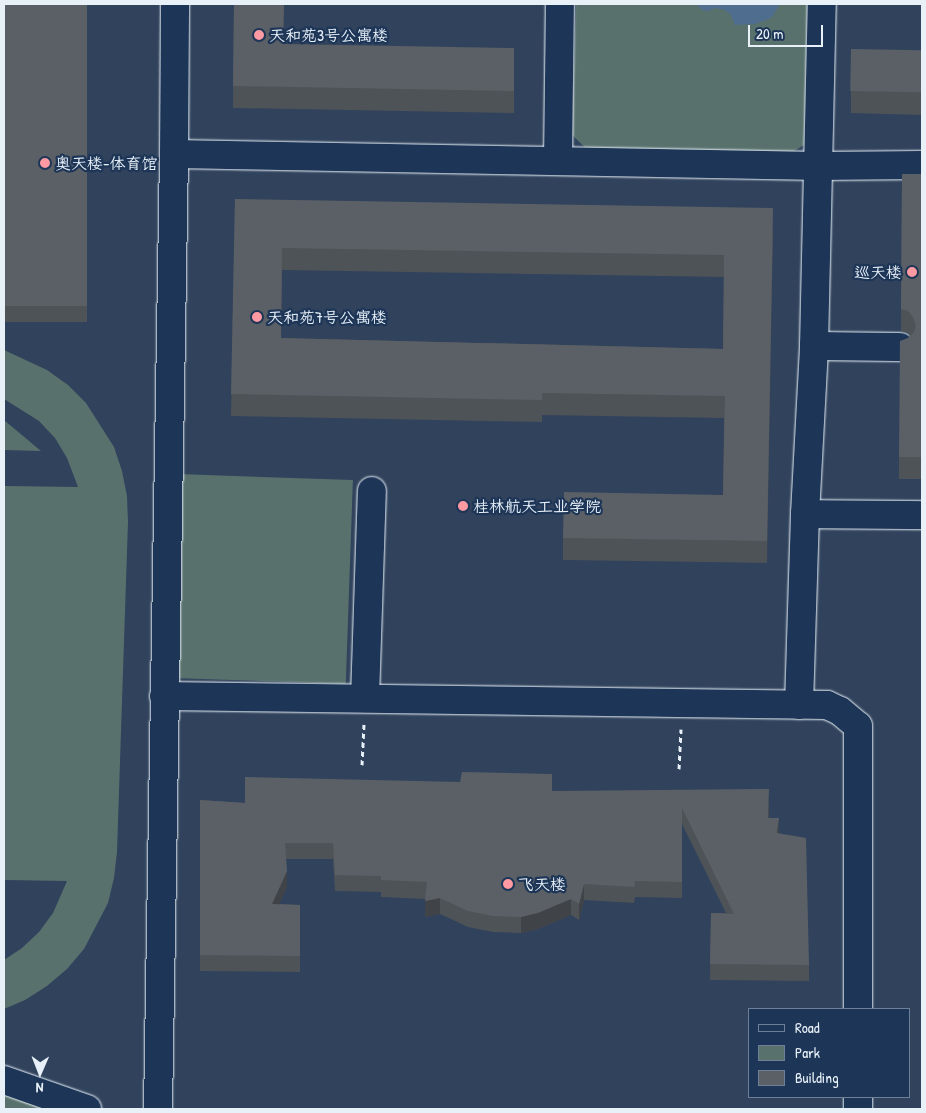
<!DOCTYPE html>
<meta charset="utf-8">
<style>
body{margin:0}
#map{position:relative;width:926px;height:1113px;overflow:hidden;background:#1d3557;font-family:"Patrick Hand","LXGW WenKai TC",sans-serif}
div>[style]{position:absolute}
.built>*{inset:0;background:#30425c}
.green>*{inset:0;background:#58716d;transform-origin:0 0}
.water>*{inset:0;background:#4f6d8f}
.path>*{height:3px;margin-top:-1.5px;transform-origin:0;background:repeating-linear-gradient(90deg,#e8f1f8 0 5px,transparent 0 9px)}
.roads{filter:drop-shadow(0 0 1px #e8f1f8) drop-shadow(0 0 1px #e8f1f8)}
.minor>*{height:28px;margin:-14px;padding:0 14px;transform-origin:14px;border-radius:14px;background:#1d3557}
.wall>*{inset:0;background:#4e5358;transform-origin:0 0}
.shaded-wall>*{inset:0;background:#404347}
.building>*{inset:0;background:#5b6066;transform-origin:0 0}
.dots>*{width:14px;height:14px;translate:-50% -50%;box-sizing:border-box;border:2px solid #1d3557;border-radius:50%}
span{translate:-50% -50%;white-space:nowrap;text-align:center;line-height:1.15;-webkit-text-stroke:4.5px #1d3557;paint-order:stroke}
.poi-label{font-size:16px;color:#e8f1f8}
.left{translate:0 -50%;text-align:left}
.right{translate:-100% -50%;text-align:right}
.frame{position:absolute;inset:0;border:5px solid #e8f1f8;pointer-events:none}
.legend{position:absolute;left:748px;top:1008px;width:162px;height:90px;box-sizing:border-box;background:#1d3557;border:1px solid #6e8097;margin:0;padding:6px 9px;list-style:none;font-size:15px;color:#e8f1f8}
.legend li{display:flex;align-items:center;gap:10px;height:25px}
.legend b{width:25px;border:1px solid #6e8097}
.north{position:absolute;left:15px;top:1048px;width:50px;height:50px;-webkit-text-stroke:4px #1d3557;paint-order:stroke;rotate:181deg;font-size:14px;font-weight:700;line-height:20px;text-align:center;color:#e8f1f8}
.north::after{content:'';display:block;margin:auto;width:18px;height:22px;background:#e8f1f8;clip-path:polygon(50% 0,100% 100%,50% 72%,0 100%)}
.scale{position:absolute;left:748px;top:25px;width:75px;height:22px;box-sizing:border-box;border:2px solid #e8f1f8;border-top:0;padding-left:6px;font-size:15px;line-height:18px;white-space:nowrap;color:#e8f1f8;-webkit-text-stroke:4px #1d3557;paint-order:stroke}
</style>
<div id="map">
<div class="built">
<div style="clip-path:polygon(evenodd,4px 4px,922px 4px,922px 1109px,4px 1109px,4px 4px,750px 1009px,910px 1009px,910px 1097px,750px 1097px,750px 1009px)"></div>
</div>
<div class="green">
<div style="clip-path:polygon(576px 4px,807px 4px,804px 145px,789px 154px,591px 153px,572px 135px)"></div>
<div style="clip-path:polygon(4px 350px,47px 370px,68px 385px,86px 403px,114px 447px,122px 471px,127px 496px,128px 522px,117px 852px,114px 878px,108px 903px,84px 949px,67px 969px,47px 986px,25px 1000px,4px 1009px,4px 960px,22px 948px,39px 932px,53px 913px,67px 881px,4px 880px,4px 486px,78px 487px,67px 458px,55px 438px,39px 421px,4px 399px)"></div>
<div style="clip-path:polygon(4px 420px,41px 451px,4px 450px)"></div>
<div style="left:178px;top:474px;width:175px;height:204px;rotate:2deg"></div>
<div style="clip-path:polygon(4px 1094px,47px 1109px,4px 1109px)"></div>
</div>
<div class="water">
<div style="clip-path:polygon(696px 4px,780px 4px,771px 18px,755px 24px,735px 25px,731px 15px,725px 10px,715px 8px,708px 11px,702px 10px)"></div>
</div>
<div class="path">
<div style="left:362px;top:765px;width:41px;rotate:-87.2deg"></div>
<div style="left:679px;top:769px;width:40px;rotate:-87.1deg"></div>
</div>
<div class="roads">
<div class="minor">
<div style="left:174px;top:154px;width:150px;rotate:-89.6deg"></div>
<div style="left:558px;top:161px;width:157px;rotate:-89.3deg"></div>
<div style="left:814px;top:346px;width:86px;rotate:0.7deg"></div>
<div style="left:805px;top:514px;width:117px;rotate:0.5deg"></div>
<div style="left:164px;top:696px;width:663px;rotate:0.78deg"></div>
<div style="left:827px;top:705px;width:14px;rotate:25deg"></div>
<div style="left:840px;top:711px;width:23px;rotate:40deg"></div>
<div style="left:858px;top:726px;width:283px;rotate:90deg"></div>
<div style="left:365px;top:698px;width:207px;rotate:-88.1deg"></div>
<div style="left:799px;top:705px;width:191px;rotate:-88.2deg"></div>
<div style="left:805px;top:514px;width:168px;rotate:-86.9deg"></div>
<div style="left:814px;top:346px;width:342px;rotate:-88.7deg"></div>
<div style="left:4px;top:1080px;width:88px;rotate:19.3deg"></div>
<div style="left:858px;top:1097px;width:12px;rotate:90deg"></div>
<div style="left:158px;top:1109px;width:955px;rotate:-89.04deg"></div>
<div style="left:174px;top:154px;width:645px;rotate:1.07deg"></div>
<div style="left:819px;top:166px;width:103px;rotate:-0.6deg"></div>
</div>
</div>
<div class="wall">
<div style="left:4px;top:4px;width:83px;height:318px"></div>
<div style="clip-path:polygon(234px 4px,284px 4px,283px 44px,514px 70px,514px 113px,233px 108px)"></div>
<div style="clip-path:polygon(922px 50px,922px 115px,851px 113px,851px 91px)"></div>
<div style="clip-path:polygon(902px 174px,922px 174px,922px 479px,899px 479px,899px 457px,908px 338px,910px 336px,908px 333px,901px 331px)"></div>
<div style="clip-path:polygon(evenodd,235px 199px,773px 230px,767px 563px,563px 560px,563px 538px,723px 495px,724px 418px,542px 415px,542px 422px,231px 416px,235px 199px,282px 270px,724px 277px,723px 349px,281px 338px,282px 270px)"></div>
<div style="clip-path:polygon(552px 791px,769px 805px,769px 818px,779px 833px,809px 965px,809px 981px,710px 980px,711px 913px,726px 913px,682px 824px,682px 898px,635px 897px,634px 903px,584px 900px,579px 920px,571px 915px,538px 929px,521px 933px,493px 932px,468px 927px,440px 914px,425px 917px,426px 899px,381px 897px,381px 892px,335px 891px,333px 859px,286px 859px,287px 887px,279px 904px,300px 905px,300px 972px,200px 971px,200px 800px,245px 803px)"></div>
</div>
<div class="shaded-wall">
<div style="clip-path:polygon(769px 789px,769px 805px,768px 834px,768px 818px)"></div>
<div style="clip-path:polygon(779px 818px,779px 834px,777px 833px)"></div>
<div style="clip-path:polygon(287px 871px,287px 887px,272px 920px,272px 904px)"></div>
<div style="clip-path:polygon(584px 884px,584px 900px,579px 920px,579px 904px)"></div>
<div style="clip-path:polygon(440px 898px,440px 914px,425px 917px,425px 901px)"></div>
<div style="clip-path:polygon(571px 899px,571px 915px,538px 929px,521px 933px,521px 917px)"></div>
</div>
<div class="building">
<div style="left:4px;top:4px;width:83px;height:302px"></div>
<div style="clip-path:polygon(234px 4px,284px 4px,283px 44px,514px 48px,514px 91px,233px 86px)"></div>
<div style="left:851px;top:49px;width:71px;height:42px;rotate:1deg"></div>
<div style="clip-path:polygon(902px 174px,922px 174px,922px 457px,899px 457px,900px 341px,908px 338px,914px 332px,916px 326px,913px 317px,908px 311px,901px 309px)"></div>
<div style="clip-path:polygon(evenodd,235px 199px,773px 208px,767px 541px,563px 538px,564px 492px,723px 495px,725px 396px,542px 393px,542px 400px,231px 394px,235px 199px,282px 248px,724px 255px,723px 349px,281px 338px,282px 248px)"></div>
<div style="clip-path:polygon(462px 772px,552px 774px,552px 791px,769px 789px,768px 818px,779px 818px,777px 833px,806px 838px,809px 965px,710px 964px,711px 913px,734px 914px,682px 808px,682px 882px,635px 881px,634px 887px,584px 884px,579px 904px,571px 899px,538px 913px,521px 917px,493px 916px,468px 911px,440px 898px,425px 901px,427px 882px,381px 880px,381px 876px,335px 875px,333px 843px,285px 843px,287px 871px,272px 904px,300px 905px,300px 956px,200px 955px,200px 800px,245px 803px,245px 777px,460px 782px)"></div>
</div>
<div class="dots">
<div style="left:259px;top:35px;background:#ff9aa2"></div>
<div style="left:45px;top:163px;background:#ff9aa2"></div>
<div style="left:912px;top:272px;background:#ff9aa2"></div>
<div style="left:257px;top:317px;background:#ff9aa2"></div>
<div style="left:463px;top:506px;background:#ff9aa2"></div>
<div style="left:508px;top:884px;background:#ff9aa2"></div>
</div>
<div class="poi-label">
<span class="left" style="left:269px;top:35px">天和苑3号公寓楼</span>
<span class="left" style="left:55px;top:163px">奥天楼-体育馆</span>
<span class="right" style="left:902px;top:272px">巡天楼</span>
<span class="left" style="left:267px;top:317px">天和苑7号公寓楼</span>
<span class="left" style="left:473px;top:506px">桂林航天工业学院</span>
<span class="left" style="left:518px;top:884px">飞天楼</span>
</div>
<div class="frame"></div>
<ul class="legend">
<li><b style="height:6px;background:#1d3557"></b>Road</li>
<li><b style="height:14px;background:#58716d"></b>Park</li>
<li><b style="height:14px;background:#5b6066"></b>Building</li>
</ul>
<div class="north">N</div>
<div class="scale">20 m</div>
</div>
